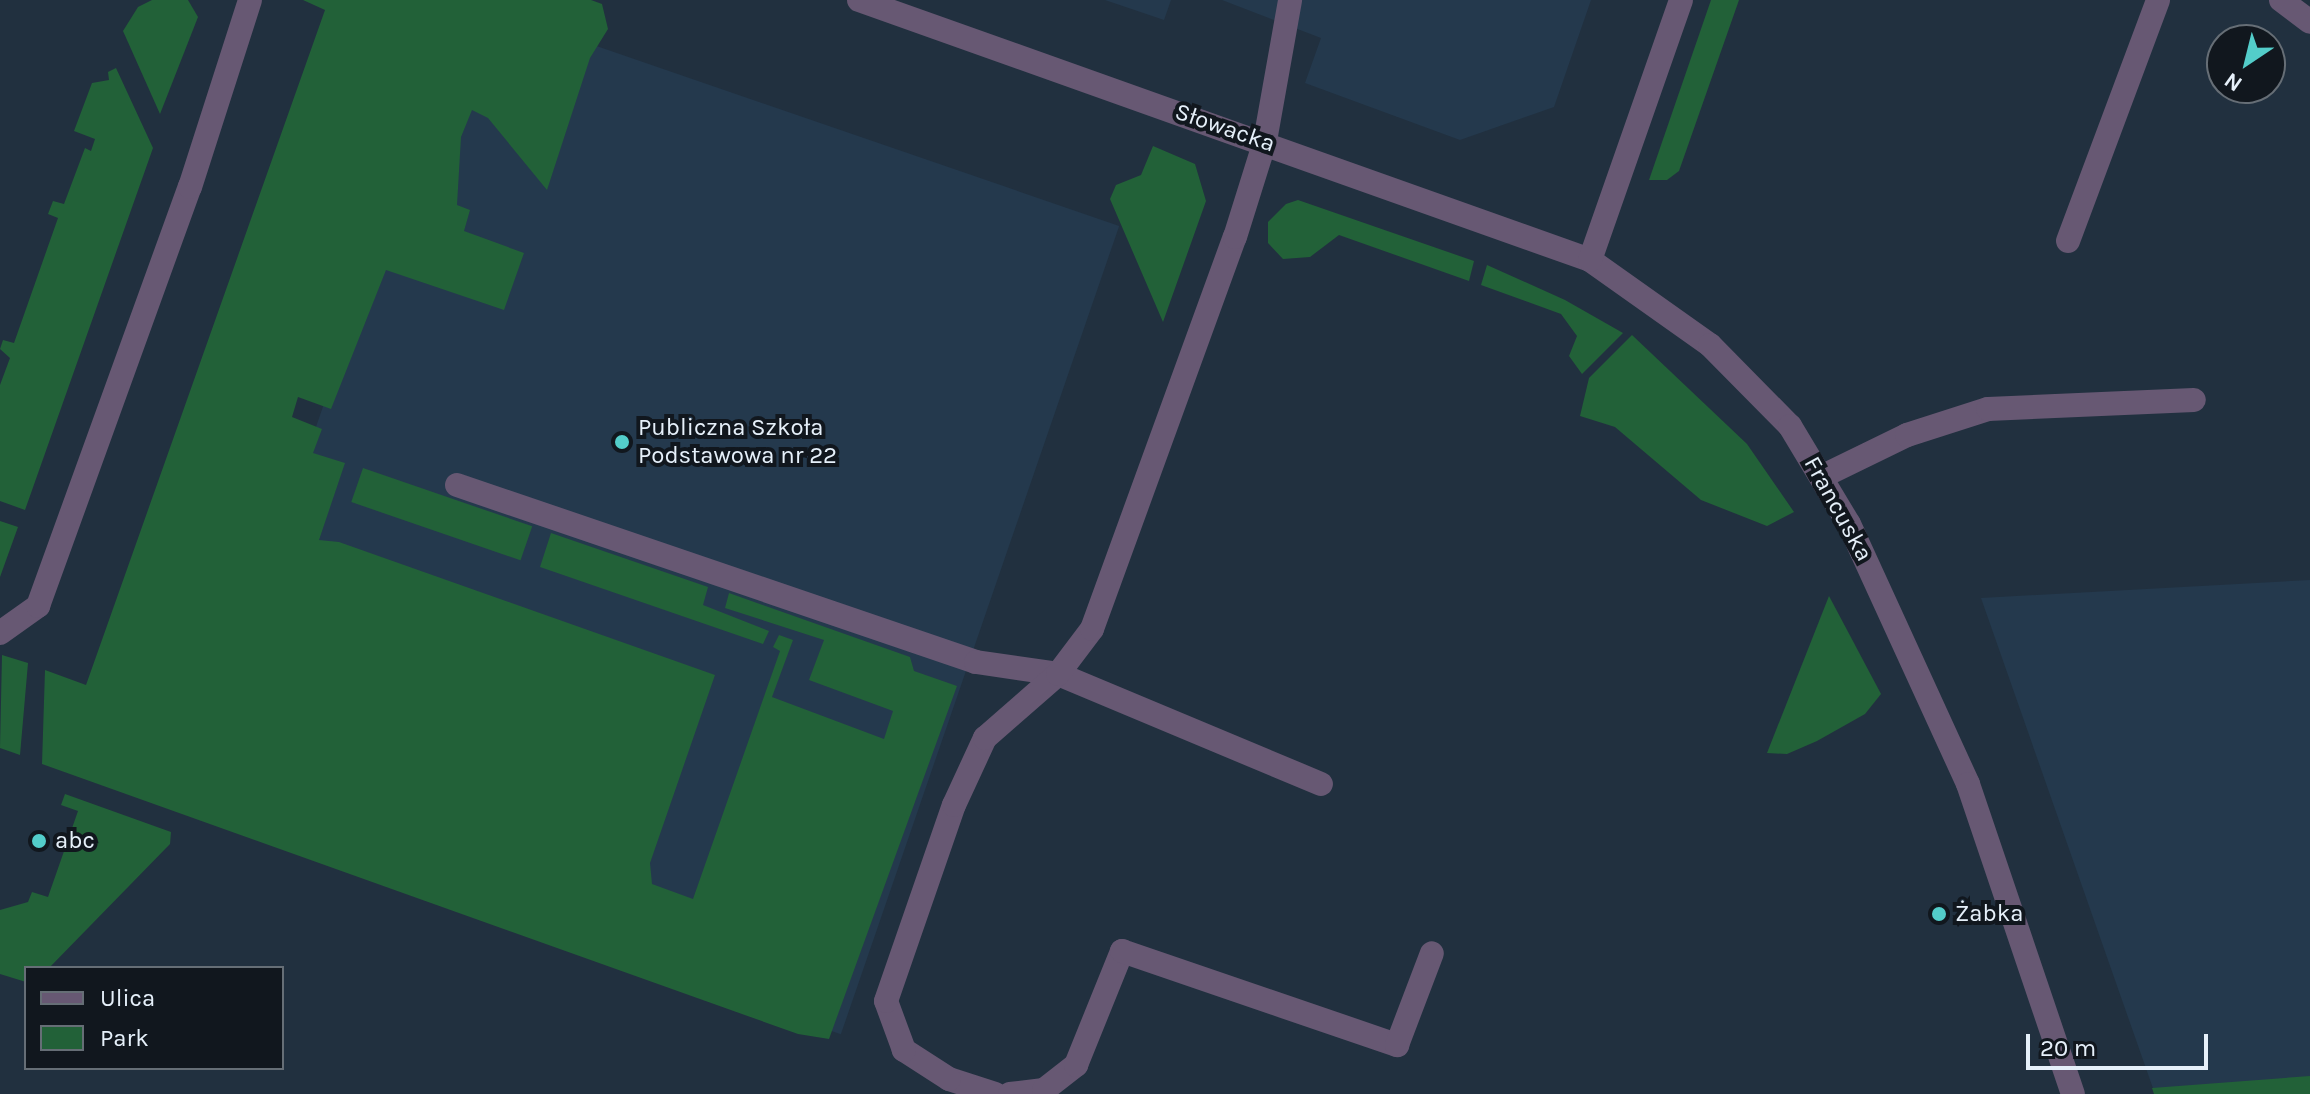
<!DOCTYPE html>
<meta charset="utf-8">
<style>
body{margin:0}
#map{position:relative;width:2310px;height:1094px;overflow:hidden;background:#21303f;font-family:Karla,sans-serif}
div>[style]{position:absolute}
.built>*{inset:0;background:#24394d;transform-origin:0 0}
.green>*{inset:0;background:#226138;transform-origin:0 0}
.minor>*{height:24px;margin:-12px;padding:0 12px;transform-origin:12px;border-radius:12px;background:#675873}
.dots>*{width:22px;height:22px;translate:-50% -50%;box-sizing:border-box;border:4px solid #11171e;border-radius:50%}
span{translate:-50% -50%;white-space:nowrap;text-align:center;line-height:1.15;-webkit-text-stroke:8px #11171e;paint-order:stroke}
.street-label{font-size:24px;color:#e6f0fa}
.poi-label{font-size:24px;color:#e6f0fa}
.left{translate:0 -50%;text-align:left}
.legend{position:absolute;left:24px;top:966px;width:260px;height:104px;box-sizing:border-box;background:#11171e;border:2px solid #666e76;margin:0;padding:10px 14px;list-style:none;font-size:24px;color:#e6f0fa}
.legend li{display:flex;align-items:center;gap:16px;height:40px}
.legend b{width:40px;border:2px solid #666e76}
.north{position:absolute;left:2206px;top:24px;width:80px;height:80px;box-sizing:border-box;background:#11171e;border:2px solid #666e76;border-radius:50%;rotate:215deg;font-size:22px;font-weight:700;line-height:32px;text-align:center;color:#e6f0fa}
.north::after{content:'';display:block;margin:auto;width:28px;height:36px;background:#53cdca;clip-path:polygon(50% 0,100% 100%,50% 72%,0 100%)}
.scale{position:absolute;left:2026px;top:1034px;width:182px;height:36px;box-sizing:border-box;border:4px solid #e6f0fa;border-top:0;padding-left:10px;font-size:24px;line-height:28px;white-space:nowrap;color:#e6f0fa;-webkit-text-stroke:6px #11171e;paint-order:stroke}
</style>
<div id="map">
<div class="built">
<div style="left:463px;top:0;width:694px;height:855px;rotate:19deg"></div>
<div style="clip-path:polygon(1105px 0,1171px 0,1164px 20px)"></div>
<div style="clip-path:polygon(1222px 0,1591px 0,1554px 107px,1460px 140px,1305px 83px,1321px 38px)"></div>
<div style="clip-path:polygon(2310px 580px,2310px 1094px,2155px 1094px,1981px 598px)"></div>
</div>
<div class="green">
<div style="clip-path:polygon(152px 0,188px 0,198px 17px,160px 114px,123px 31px,138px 7px)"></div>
<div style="clip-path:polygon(303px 0,591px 0,602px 4px,608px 29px,590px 58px,547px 190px,488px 118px,472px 110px,461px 137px,457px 205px,470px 210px,464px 231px,524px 253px,504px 310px,386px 270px,331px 409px,298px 397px,292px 417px,322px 429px,313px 453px,345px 463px,319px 540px,339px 542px,715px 675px,650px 863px,652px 884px,693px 899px,780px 651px,773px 647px,779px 635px,793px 640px,772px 697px,884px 739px,893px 711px,809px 680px,824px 640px,725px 608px,729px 593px,910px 657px,914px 671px,957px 686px,829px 1039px,798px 1034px,42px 764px,45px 670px,86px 685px,325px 10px)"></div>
<div style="clip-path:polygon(1711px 0,1739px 0,1679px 171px,1667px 180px,1649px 180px)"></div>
<div style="clip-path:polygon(116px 68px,153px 148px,25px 510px,0 501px,0 385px,10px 358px,0 349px,3px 340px,14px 343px,58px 218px,48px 214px,53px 201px,64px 204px,85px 148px,91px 151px,95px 139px,74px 131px,92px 83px,109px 80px,108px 72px)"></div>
<div style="clip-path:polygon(1153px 146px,1195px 164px,1206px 201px,1163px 322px,1110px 199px,1116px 185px,1141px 175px)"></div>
<div style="clip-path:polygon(1298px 200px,1474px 261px,1469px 281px,1339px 235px,1310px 257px,1283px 259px,1268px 243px,1268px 222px,1286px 204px)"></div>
<div style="clip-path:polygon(1487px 265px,1565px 300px,1623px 333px,1582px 374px,1569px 356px,1577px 336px,1561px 314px,1481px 285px)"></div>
<div style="clip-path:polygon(1632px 335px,1747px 444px,1794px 512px,1767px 526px,1701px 500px,1615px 427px,1580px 416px,1589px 378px)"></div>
<div style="left:363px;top:468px;width:179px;height:36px;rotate:19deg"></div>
<div style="clip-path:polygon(0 521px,18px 527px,0 577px)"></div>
<div style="clip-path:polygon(551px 533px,708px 587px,703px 605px,769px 631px,763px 644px,540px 567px)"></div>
<div style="clip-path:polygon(1829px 596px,1881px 694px,1865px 714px,1817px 741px,1787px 754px,1767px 753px)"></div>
<div style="clip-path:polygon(2px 655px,28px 663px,20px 755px,0 748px)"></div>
<div style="clip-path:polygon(65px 794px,171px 832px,170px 844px,49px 968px,26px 968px,26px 982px,0 974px,0 910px,28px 902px,32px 892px,48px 897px,78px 811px,61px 805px)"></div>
<div style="clip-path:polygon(2310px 1076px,2310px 1094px,2154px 1094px,2152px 1088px)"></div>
</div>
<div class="minor">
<div style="left:859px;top:0;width:776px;rotate:19.58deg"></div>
<div style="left:1590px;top:260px;width:147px;rotate:35.3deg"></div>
<div style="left:1710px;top:345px;width:114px;rotate:45.4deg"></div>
<div style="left:1790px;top:426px;width:114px;rotate:59deg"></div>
<div style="left:1849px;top:524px;width:286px;rotate:65.4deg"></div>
<div style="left:1968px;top:784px;width:327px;rotate:71.3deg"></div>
<div style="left:2281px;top:0;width:36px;rotate:37deg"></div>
<div style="left:2068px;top:241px;width:257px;rotate:-69.5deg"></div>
<div style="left:1590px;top:260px;width:275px;rotate:-70.7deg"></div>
<div style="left:1823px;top:476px;width:93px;rotate:-26deg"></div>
<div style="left:1907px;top:435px;width:85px;rotate:-17.8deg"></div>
<div style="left:1988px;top:409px;width:206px;rotate:-2.5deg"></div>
<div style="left:457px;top:485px;width:548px;rotate:18.83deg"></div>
<div style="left:976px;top:662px;width:83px;rotate:8.3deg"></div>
<div style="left:1058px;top:674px;width:285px;rotate:22.7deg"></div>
<div style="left:0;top:633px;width:47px;rotate:-35.4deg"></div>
<div style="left:38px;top:606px;width:446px;rotate:-70.1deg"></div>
<div style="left:190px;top:187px;width:196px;rotate:-72.2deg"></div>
<div style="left:995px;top:1094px;width:48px;rotate:-161.9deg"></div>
<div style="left:949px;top:1079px;width:54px;rotate:-147.2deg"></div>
<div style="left:904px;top:1050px;width:52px;rotate:-110.2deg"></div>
<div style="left:886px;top:1001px;width:207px;rotate:-70.9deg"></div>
<div style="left:954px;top:805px;width:74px;rotate:-65.2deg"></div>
<div style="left:985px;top:738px;width:97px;rotate:-41.2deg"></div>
<div style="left:1058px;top:674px;width:56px;rotate:-52.9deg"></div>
<div style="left:1092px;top:629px;width:417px;rotate:-70deg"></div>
<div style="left:1235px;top:237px;width:101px;rotate:-72.6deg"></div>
<div style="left:1265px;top:141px;width:143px;rotate:-79.9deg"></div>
<div style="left:1010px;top:1094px;width:34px;rotate:-7deg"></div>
<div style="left:1044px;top:1090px;width:41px;rotate:-38deg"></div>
<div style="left:1076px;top:1065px;width:123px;rotate:-68deg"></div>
<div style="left:1122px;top:951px;width:291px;rotate:18.9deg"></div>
<div style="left:1397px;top:1045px;width:98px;rotate:-69.2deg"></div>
</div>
<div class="dots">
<div style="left:622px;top:442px;background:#53cdca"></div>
<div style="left:39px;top:841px;background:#53cdca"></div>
<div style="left:1939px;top:914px;background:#53cdca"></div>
</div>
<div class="street-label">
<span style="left:1225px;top:128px;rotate:19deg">Słowacka</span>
<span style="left:1838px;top:509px;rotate:61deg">Francuska</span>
</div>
<div class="poi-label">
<span class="left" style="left:638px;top:442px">Publiczna Szkoła<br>Podstawowa nr 22</span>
<span class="left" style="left:55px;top:841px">abc</span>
<span class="left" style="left:1955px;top:914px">Żabka</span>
</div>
<ul class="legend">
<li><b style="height:10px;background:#675873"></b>Ulica</li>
<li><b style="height:22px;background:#226138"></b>Park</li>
</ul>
<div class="north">N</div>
<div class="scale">20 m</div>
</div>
